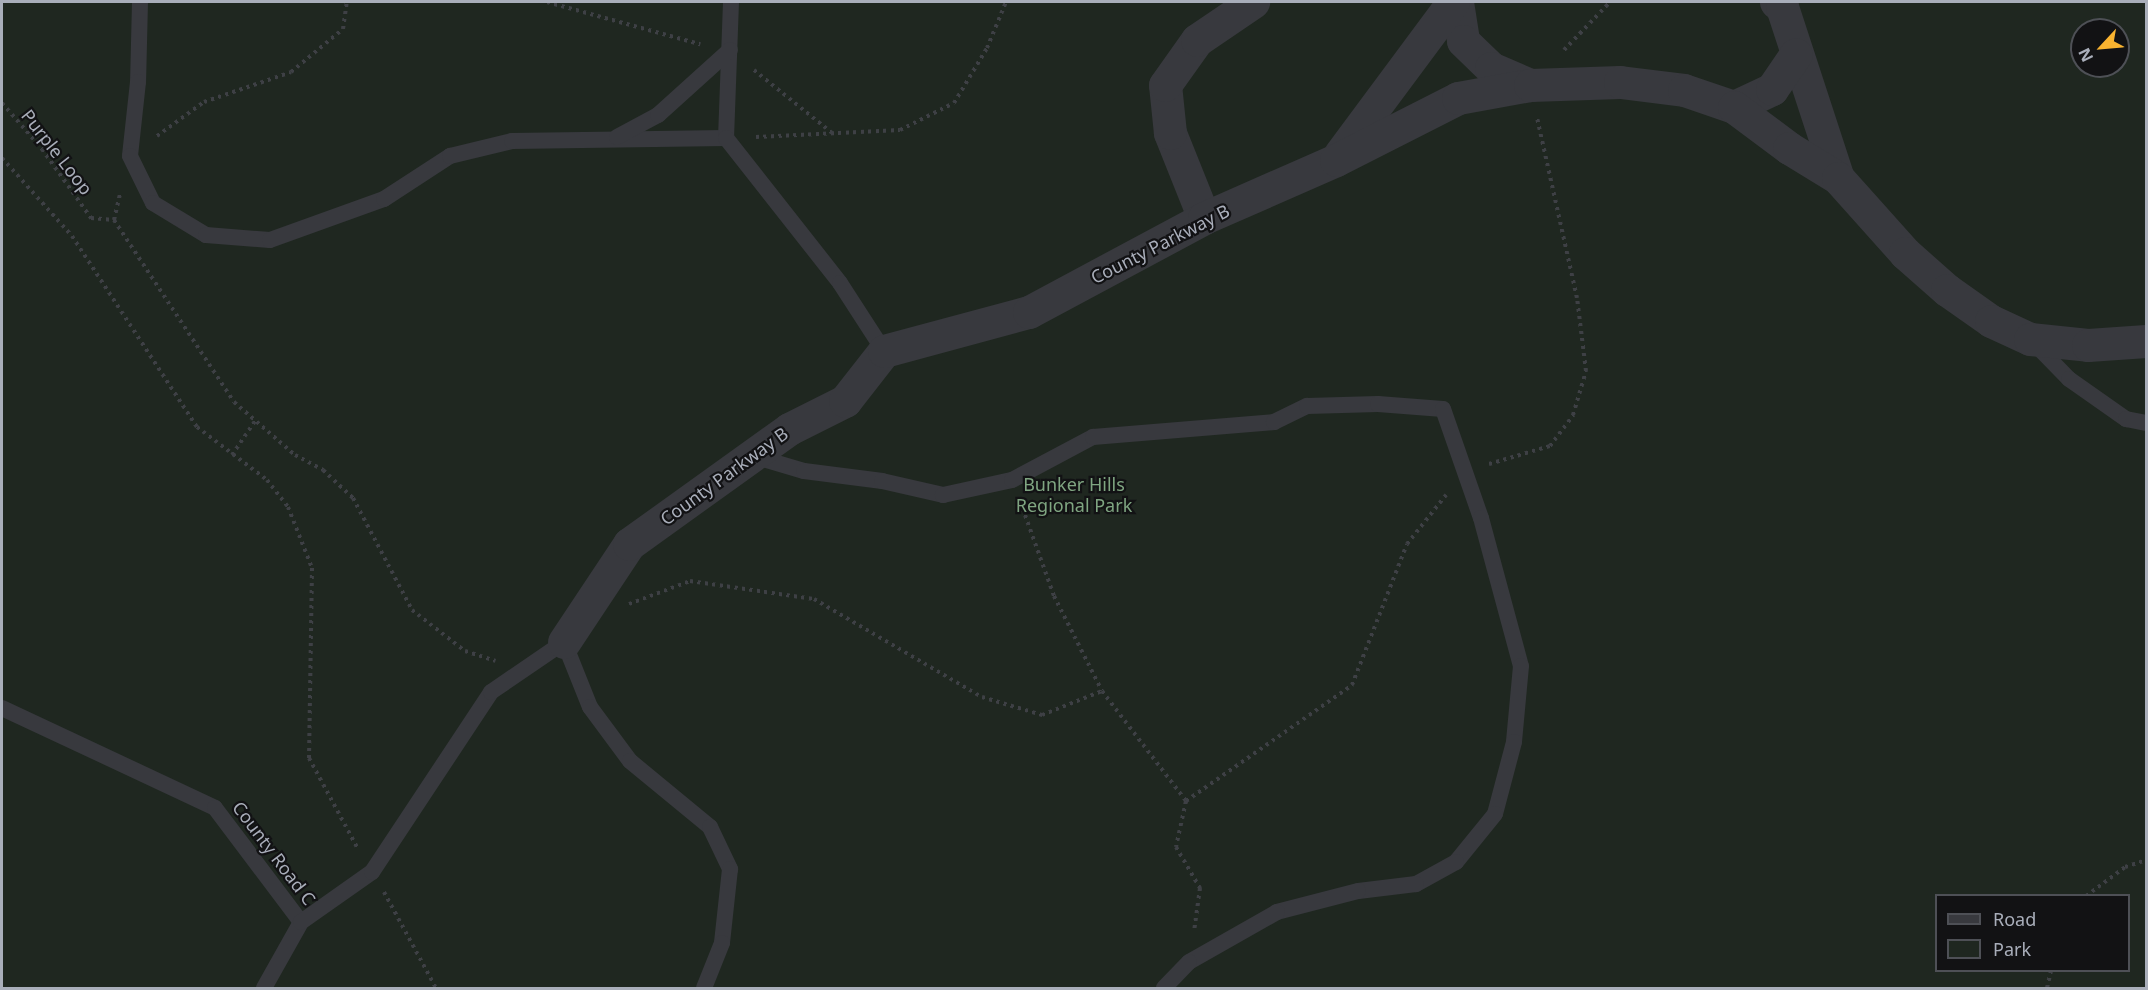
<!DOCTYPE html>
<style>
body{margin:0}
#map{position:relative;width:2148px;height:990px;overflow:hidden;background:#171719;font-family:"Noto Sans",sans-serif}
div>[style]{position:absolute}
.green>*{inset:0;background:#1f2720}
.path>*{height:4px;margin-top:-2px;transform-origin:0;background:repeating-linear-gradient(90deg,#3e4045 0 3px,transparent 0 7.5px)}
.lane>*{height:16px;margin:-8px;padding:0 8px;transform-origin:8px;border-radius:8px;background:#38393e}
.street>*{height:33px;margin:-16.5px;padding:0 16.5px;transform-origin:16.5px;border-radius:16.5px;background:#38393e}
span{translate:-50% -50%;white-space:nowrap;text-align:center;line-height:1.15;-webkit-text-stroke:4.5px #121214;paint-order:stroke}
.street-label{font-size:18px;color:#a9aeba}
.park-label{font-size:18px;color:#7fa581}
.frame{position:absolute;inset:0;border:3px solid #a9aeba;pointer-events:none}
.legend{position:absolute;left:1935px;top:894px;width:195px;height:78px;box-sizing:border-box;background:#121214;border:2px solid #4e5056;margin:0;padding:8px 10px;list-style:none;font-size:18px;color:#a9aeba}
.legend li{display:flex;align-items:center;gap:12px;height:30px}
.legend b{width:30px;border:2px solid #4e5056}
.north{position:absolute;left:2070px;top:18px;width:60px;height:60px;box-sizing:border-box;background:#121214;border:2px solid #4e5056;border-radius:50%;rotate:244deg;font-size:16px;font-weight:700;line-height:24px;text-align:center;color:#a9aeba}
.north::after{content:'';display:block;margin:auto;width:21px;height:27px;background:#f9b330;clip-path:polygon(50% 0,100% 100%,50% 72%,0 100%)}
</style>
<div id="map">
<div class="green">
<div style="clip-path:polygon(evenodd,2px 2px,2146px 2px,2146px 988px,2px 988px,2px 2px,2082px 30px,2118px 30px,2118px 66px,2082px 66px,2082px 30px,2px 2px,1936px 896px,2128px 896px,2128px 970px,1936px 970px,1936px 896px)"></div>
</div>
<div class="path">
<div style="left:547px;top:2px;width:159px;rotate:15.4deg"></div>
<div style="left:1564px;top:50px;width:66px;rotate:-46.2deg"></div>
<div style="left:754px;top:70px;width:100px;rotate:38.9deg"></div>
<div style="left:2px;top:103px;width:61px;rotate:49deg"></div>
<div style="left:42px;top:149px;width:85px;rotate:54.6deg"></div>
<div style="left:91px;top:218px;width:23px;rotate:5deg"></div>
<div style="left:114px;top:220px;width:218px;rotate:56.6deg"></div>
<div style="left:234px;top:402px;width:81px;rotate:41deg"></div>
<div style="left:295px;top:455px;width:32px;rotate:28deg"></div>
<div style="left:323px;top:470px;width:41px;rotate:43deg"></div>
<div style="left:353px;top:498px;width:127px;rotate:62.2deg"></div>
<div style="left:412px;top:610px;width:67px;rotate:37.7deg"></div>
<div style="left:465px;top:651px;width:32px;rotate:18deg"></div>
<div style="left:157px;top:136px;width:58px;rotate:-35.9deg"></div>
<div style="left:204px;top:102px;width:92px;rotate:-19deg"></div>
<div style="left:291px;top:72px;width:67px;rotate:-39.6deg"></div>
<div style="left:343px;top:29px;width:27px;rotate:-82deg"></div>
<div style="left:756px;top:137px;width:144px;rotate:-2.8deg"></div>
<div style="left:900px;top:130px;width:60px;rotate:-26.6deg"></div>
<div style="left:954px;top:103px;width:64px;rotate:-59deg"></div>
<div style="left:987px;top:48px;width:50px;rotate:-67.6deg"></div>
<div style="left:2px;top:158px;width:105px;rotate:48.1deg"></div>
<div style="left:72px;top:236px;width:228px;rotate:56.8deg"></div>
<div style="left:197px;top:427px;width:88px;rotate:37.1deg"></div>
<div style="left:267px;top:480px;width:34px;rotate:52deg"></div>
<div style="left:288px;top:507px;width:66px;rotate:68.5deg"></div>
<div style="left:312px;top:568px;width:190px;rotate:90.9deg"></div>
<div style="left:309px;top:758px;width:103px;rotate:61.7deg"></div>
<div style="left:114px;top:220px;width:26px;rotate:-77deg"></div>
<div style="left:232px;top:455px;width:41px;rotate:-55.9deg"></div>
<div style="left:1489px;top:464px;width:64px;rotate:-16.4deg"></div>
<div style="left:1550px;top:446px;width:39px;rotate:-53deg"></div>
<div style="left:1573px;top:415px;width:46px;rotate:-73.5deg"></div>
<div style="left:1586px;top:371px;width:74px;rotate:-97deg"></div>
<div style="left:1577px;top:298px;width:184px;rotate:-102.5deg"></div>
<div style="left:1020px;top:501px;width:101px;rotate:70.3deg"></div>
<div style="left:1054px;top:596px;width:106px;rotate:63.2deg"></div>
<div style="left:1102px;top:691px;width:138px;rotate:52.6deg"></div>
<div style="left:1186px;top:801px;width:47px;rotate:102.3deg"></div>
<div style="left:1176px;top:847px;width:48px;rotate:59.7deg"></div>
<div style="left:1200px;top:888px;width:44px;rotate:97.8deg"></div>
<div style="left:629px;top:604px;width:65px;rotate:-20.7deg"></div>
<div style="left:690px;top:581px;width:125px;rotate:8.3deg"></div>
<div style="left:814px;top:599px;width:194px;rotate:30.3deg"></div>
<div style="left:982px;top:697px;width:63px;rotate:16.7deg"></div>
<div style="left:1042px;top:715px;width:65px;rotate:-21.8deg"></div>
<div style="left:1186px;top:801px;width:203px;rotate:-34.9deg"></div>
<div style="left:1352px;top:685px;width:151px;rotate:-68.7deg"></div>
<div style="left:1407px;top:544px;width:63px;rotate:-51.5deg"></div>
<div style="left:384px;top:892px;width:109px;rotate:61.6deg"></div>
<div style="left:2086px;top:896px;width:49px;rotate:-36.6deg"></div>
<div style="left:2125px;top:867px;width:22px;rotate:-18deg"></div>
<div style="left:2047px;top:988px;width:18px;rotate:-77deg"></div>
</div>
<div class="lane">
<div style="left:140px;top:2px;width:80px;rotate:91.4deg"></div>
<div style="left:138px;top:82px;width:74px;rotate:96.2deg"></div>
<div style="left:130px;top:156px;width:52px;rotate:63.9deg"></div>
<div style="left:153px;top:203px;width:62px;rotate:31.1deg"></div>
<div style="left:206px;top:235px;width:64px;rotate:4.5deg"></div>
<div style="left:270px;top:240px;width:121px;rotate:-19.8deg"></div>
<div style="left:384px;top:199px;width:79px;rotate:-33.1deg"></div>
<div style="left:450px;top:156px;width:64px;rotate:-13.6deg"></div>
<div style="left:512px;top:141px;width:214px;rotate:-0.8deg"></div>
<div style="left:731px;top:2px;width:136px;rotate:92.1deg"></div>
<div style="left:726px;top:138px;width:184px;rotate:51.8deg"></div>
<div style="left:840px;top:283px;width:81px;rotate:57.1deg"></div>
<div style="left:617px;top:137px;width:47px;rotate:-28.2deg"></div>
<div style="left:658px;top:115px;width:97px;rotate:-42.1deg"></div>
<div style="left:2033px;top:342px;width:52px;rotate:45.8deg"></div>
<div style="left:2069px;top:379px;width:70px;rotate:35.1deg"></div>
<div style="left:2126px;top:419px;width:20px;rotate:11deg"></div>
<div style="left:753px;top:456px;width:53px;rotate:16.4deg"></div>
<div style="left:804px;top:471px;width:79px;rotate:7.3deg"></div>
<div style="left:882px;top:481px;width:63px;rotate:12.9deg"></div>
<div style="left:943px;top:495px;width:71px;rotate:-12.3deg"></div>
<div style="left:1012px;top:480px;width:92px;rotate:-28deg"></div>
<div style="left:1093px;top:437px;width:182px;rotate:-4.7deg"></div>
<div style="left:1274px;top:422px;width:37px;rotate:-26deg"></div>
<div style="left:1307px;top:406px;width:71px;rotate:-1.6deg"></div>
<div style="left:1378px;top:404px;width:65px;rotate:4.4deg"></div>
<div style="left:1443px;top:409px;width:115px;rotate:70.8deg"></div>
<div style="left:1481px;top:518px;width:153px;rotate:74.9deg"></div>
<div style="left:1521px;top:666px;width:76px;rotate:95.3deg"></div>
<div style="left:1514px;top:742px;width:74px;rotate:104.8deg"></div>
<div style="left:1495px;top:814px;width:62px;rotate:129.1deg"></div>
<div style="left:1456px;top:862px;width:46px;rotate:151.2deg"></div>
<div style="left:1416px;top:884px;width:58px;rotate:173.1deg"></div>
<div style="left:1358px;top:891px;width:84px;rotate:165.5deg"></div>
<div style="left:1277px;top:912px;width:101px;rotate:150.4deg"></div>
<div style="left:1189px;top:962px;width:36px;rotate:134deg"></div>
<div style="left:2px;top:708px;width:235px;rotate:25.1deg"></div>
<div style="left:215px;top:808px;width:143px;rotate:53deg"></div>
<div style="left:264px;top:988px;width:76px;rotate:-60.7deg"></div>
<div style="left:301px;top:922px;width:87px;rotate:-35.2deg"></div>
<div style="left:372px;top:872px;width:216px;rotate:-56.5deg"></div>
<div style="left:491px;top:692px;width:88px;rotate:-34.4deg"></div>
<div style="left:564px;top:642px;width:70px;rotate:68.2deg"></div>
<div style="left:590px;top:707px;width:67px;rotate:53.5deg"></div>
<div style="left:630px;top:761px;width:104px;rotate:39.5deg"></div>
<div style="left:710px;top:827px;width:47px;rotate:64.5deg"></div>
<div style="left:730px;top:869px;width:74px;rotate:96.2deg"></div>
<div style="left:722px;top:943px;width:48px;rotate:111.8deg"></div>
</div>
<div class="street">
<div style="left:1457px;top:2px;width:39px;rotate:81deg"></div>
<div style="left:1463px;top:41px;width:39px;rotate:44deg"></div>
<div style="left:1491px;top:68px;width:43px;rotate:23.6deg"></div>
<div style="left:1776px;top:2px;width:8px;rotate:40deg"></div>
<div style="left:1782px;top:7px;width:180px;rotate:71.9deg"></div>
<div style="left:1734px;top:107px;width:42px;rotate:-25.3deg"></div>
<div style="left:1772px;top:89px;width:42px;rotate:-55.6deg"></div>
<div style="left:1340px;top:154px;width:189px;rotate:-53.4deg"></div>
<div style="left:1204px;top:218px;width:92px;rotate:-111.8deg"></div>
<div style="left:1170px;top:133px;width:48px;rotate:-95.9deg"></div>
<div style="left:1165px;top:85px;width:55px;rotate:-54.6deg"></div>
<div style="left:1197px;top:40px;width:68px;rotate:-34.2deg"></div>
<div style="left:564px;top:642px;width:118px;rotate:-56.4deg"></div>
<div style="left:629px;top:544px;width:197px;rotate:-35.7deg"></div>
<div style="left:789px;top:429px;width:63px;rotate:-26.6deg"></div>
<div style="left:845px;top:401px;width:63px;rotate:-52deg"></div>
<div style="left:884px;top:351px;width:150px;rotate:-15.1deg"></div>
<div style="left:1029px;top:312px;width:199px;rotate:-28.2deg"></div>
<div style="left:1204px;top:218px;width:144px;rotate:-23.7deg"></div>
<div style="left:1336px;top:160px;width:137px;rotate:-26.9deg"></div>
<div style="left:1458px;top:98px;width:73px;rotate:-10.2deg"></div>
<div style="left:1530px;top:85px;width:90px;rotate:-1.9deg"></div>
<div style="left:1620px;top:82px;width:64px;rotate:7.1deg"></div>
<div style="left:1684px;top:90px;width:53px;rotate:18.8deg"></div>
<div style="left:1734px;top:107px;width:69px;rotate:36.7deg"></div>
<div style="left:1789px;top:148px;width:57px;rotate:31.5deg"></div>
<div style="left:1838px;top:178px;width:101px;rotate:48.2deg"></div>
<div style="left:1905px;top:253px;width:56px;rotate:41.4deg"></div>
<div style="left:1947px;top:290px;width:54px;rotate:35.2deg"></div>
<div style="left:1991px;top:321px;width:43px;rotate:24.8deg"></div>
<div style="left:2030px;top:339px;width:58px;rotate:5.9deg"></div>
<div style="left:2088px;top:345px;width:58px;rotate:-3.9deg"></div>
</div>
<div class="street-label">
<span style="left:57px;top:152px;rotate:52deg">Purple Loop</span>
<span style="left:1160px;top:244px;rotate:-27deg">County Parkway B</span>
<span style="left:724px;top:476px;rotate:-36deg">County Parkway B</span>
<span style="left:274px;top:853px;rotate:53deg">County Road C</span>
</div>
<div class="park-label">
<span style="left:1074px;top:495px">Bunker Hills<br>Regional Park</span>
</div>
<div class="frame"></div>
<ul class="legend">
<li><b style="height:8px;background:#38393e"></b>Road</li>
<li><b style="height:16px;background:#1f2720"></b>Park</li>
</ul>
<div class="north">N</div>
</div>
